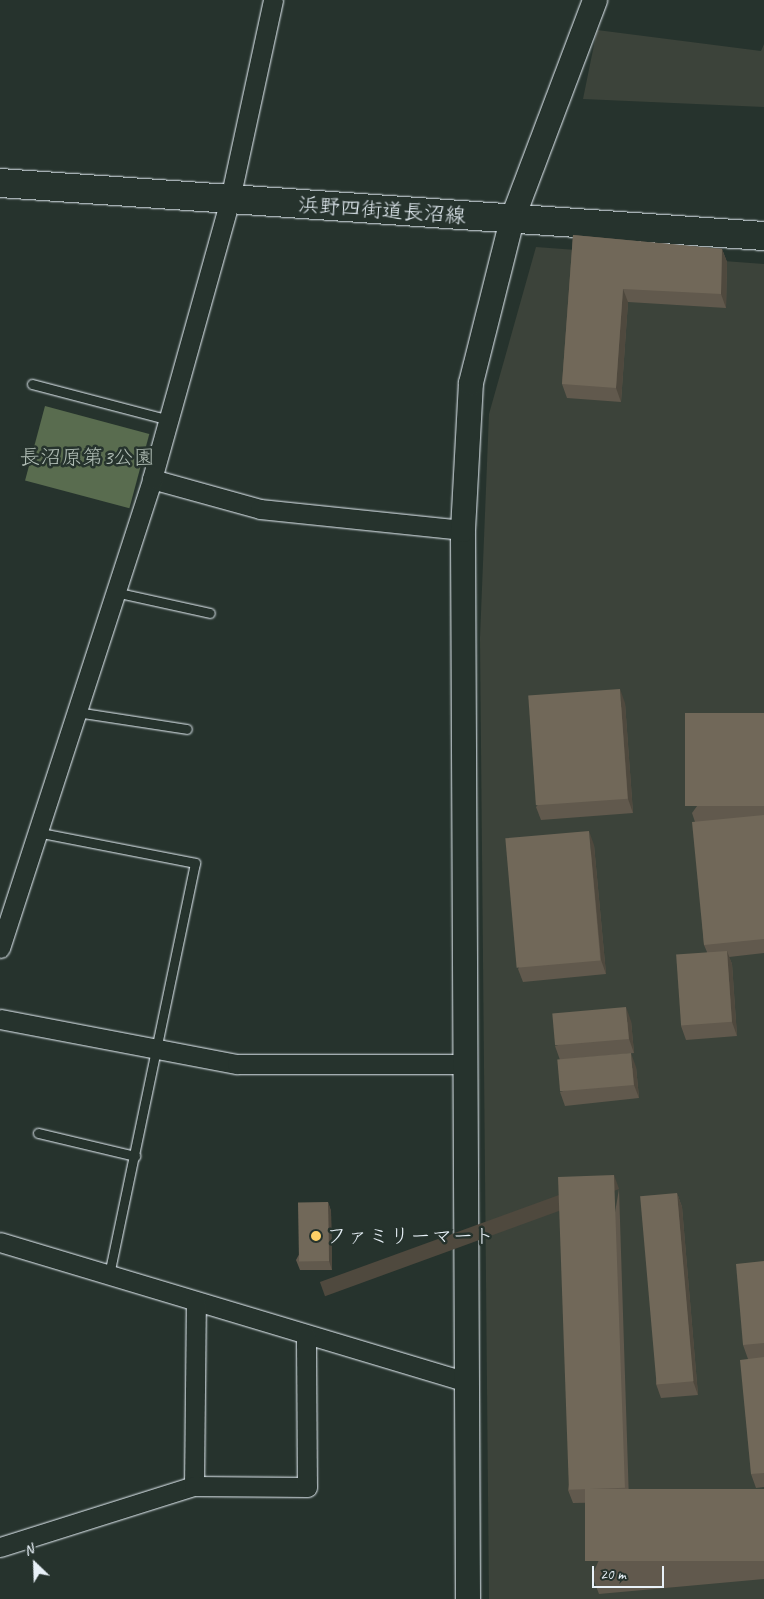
<!DOCTYPE html>
<meta charset="utf-8">
<style>
body{margin:0}
#map{position:relative;width:764px;height:1599px;overflow:hidden;background:#26332d;font-family:Caveat,"Klee One",sans-serif}
div>[style]{position:absolute}
.built>*{inset:0;background:#3c433a}
.green>*{inset:0;background:#596c4f;transform-origin:0 0}
.roads{filter:drop-shadow(0 0 1px #e8f1f8) drop-shadow(0 0 1px #e8f1f8)}
.service>*{height:9px;margin:-4.5px;padding:0 4.5px;transform-origin:4.5px;border-radius:4.5px;background:#26332d}
.minor>*{height:19px;margin:-9.5px;padding:0 9.5px;transform-origin:9.5px;border-radius:9.5px;background:#26332d}
.tertiary>*{height:24px;margin:-12px;padding:0 12px;transform-origin:12px;border-radius:12px;background:#26332d}
.primary>*{height:28px;margin:-14px;padding:0 14px;transform-origin:14px;border-radius:14px;background:#26332d}
.wall>*{inset:0;background:#61594d}
.shaded-wall>*{inset:0;background:#4f493e;transform-origin:0 0}
.building>*{inset:0;background:#716859;transform-origin:0 0}
.dots>*{width:14px;height:14px;translate:-50% -50%;box-sizing:border-box;border:2px solid #26332d;border-radius:50%}
span{translate:-50% -50%;white-space:nowrap;text-align:center;line-height:1.15;-webkit-text-stroke:5px #26332d;paint-order:stroke}
.street-label{font-size:21px;color:#e8f1f8}
.park-label{font-size:21px;color:#afbcb4}
.poi-label{font-size:21px;color:#e8f1f8}
.left{translate:0 -50%;text-align:left}
.north{position:absolute;left:10px;top:1539px;width:50px;height:50px;-webkit-text-stroke:4px #26332d;paint-order:stroke;rotate:336deg;font-size:14px;font-weight:700;line-height:20px;text-align:center;color:#e8f1f8}
.north::after{content:'';display:block;margin:auto;width:18px;height:22px;background:#e8f1f8;clip-path:polygon(50% 0,100% 100%,50% 72%,0 100%)}
.scale{position:absolute;left:592px;top:1566px;width:72px;height:22px;box-sizing:border-box;border:2px solid #e8f1f8;border-top:0;padding-left:6px;font-size:15px;line-height:18px;white-space:nowrap;color:#e8f1f8;-webkit-text-stroke:4px #26332d;paint-order:stroke}
</style>
<div id="map">
<div class="built">
<div style="clip-path:polygon(597px 30px,761px 51px,764px 44px,764px 107px,583px 99px)"></div>
<div style="clip-path:polygon(536px 247px,764px 264px,764px 1599px,489px 1599px,480px 638px,489px 414px)"></div>
</div>
<div class="green">
<div style="left:45px;top:406px;width:108px;height:77px;rotate:15deg"></div>
</div>
<div class="roads">
<div class="service">
<div style="left:32px;top:384px;width:142px;rotate:14.7deg"></div>
<div style="left:115px;top:592px;width:97px;rotate:12.5deg"></div>
<div style="left:76px;top:712px;width:112px;rotate:8.7deg"></div>
<div style="left:36px;top:832px;width:162px;rotate:11deg"></div>
<div style="left:195px;top:863px;width:422px;rotate:101.8deg"></div>
<div style="left:38px;top:1133px;width:100px;rotate:13.3deg"></div>
</div>
<div class="minor">
<div style="left:152px;top:479px;width:112px;rotate:15.5deg"></div>
<div style="left:260px;top:509px;width:204px;rotate:5.9deg"></div>
<div style="left:0;top:948px;width:493px;rotate:-72deg"></div>
<div style="left:152px;top:479px;width:291px;rotate:-74.4deg"></div>
<div style="left:230px;top:199px;width:204px;rotate:-77.8deg"></div>
<div style="left:0;top:1019px;width:241px;rotate:10.8deg"></div>
<div style="left:237px;top:1064px;width:230px"></div>
<div style="left:0;top:1242px;width:488px;rotate:16.7deg"></div>
<div style="left:194px;top:1486px;width:183px;rotate:-89.4deg"></div>
<div style="left:0;top:1547px;width:203px;rotate:-17.5deg"></div>
<div style="left:194px;top:1486px;width:113px;rotate:0.5deg"></div>
<div style="left:307px;top:1487px;width:151px;rotate:-90.4deg"></div>
</div>
<div class="tertiary">
<div style="left:468px;top:1599px;width:1069px;rotate:-90.27deg"></div>
<div style="left:463px;top:530px;width:147px;rotate:-86.9deg"></div>
<div style="left:471px;top:383px;width:168px;rotate:-75.9deg"></div>
<div style="left:512px;top:220px;width:235px;rotate:-69.3deg"></div>
</div>
<div class="primary">
<div style="left:0;top:183px;width:766px;rotate:3.97deg"></div>
</div>
</div>
<div class="wall">
<div style="clip-path:polygon(573px 235px,722px 249px,727px 262px,726px 308px,628px 302px,621px 402px,567px 398px,562px 384px)"></div>
<div style="clip-path:polygon(625px 703px,633px 813px,541px 820px,536px 807px)"></div>
<div style="clip-path:polygon(764px 713px,764px 953px,729px 957px,732px 964px,737px 1036px,686px 1040px,681px 1026px,707px 952px,704px 945px,695px 822px,692px 813px)"></div>
<div style="clip-path:polygon(594px 845px,606px 974px,523px 982px,518px 969px)"></div>
<div style="clip-path:polygon(631px 1021px,634px 1053px,560px 1060px,555px 1046px)"></div>
<div style="clip-path:polygon(636px 1067px,639px 1098px,565px 1106px,560px 1092px)"></div>
<div style="clip-path:polygon(619px 1189px,629px 1501px,764px 1489px,764px 1579px,599px 1594px,592px 1576px,624px 1502px,573px 1503px,568px 1490px)"></div>
<div style="clip-path:polygon(677px 1193px,682px 1207px,698px 1395px,661px 1398px,656px 1384px)"></div>
<div style="clip-path:polygon(328px 1202px,331px 1211px,332px 1270px,300px 1270px,296px 1260px)"></div>
<div style="clip-path:polygon(764px 1261px,764px 1487px,756px 1488px,751px 1474px,748px 1359px,743px 1345px)"></div>
</div>
<div class="shaded-wall">
<div style="clip-path:polygon(722px 249px,727px 262px,726px 308px,721px 294px)"></div>
<div style="clip-path:polygon(623px 289px,628px 302px,621px 402px,616px 388px)"></div>
<div style="clip-path:polygon(620px 689px,625px 703px,633px 813px,628px 799px)"></div>
<div style="clip-path:polygon(589px 831px,594px 845px,606px 974px,601px 960px)"></div>
<div style="clip-path:polygon(727px 951px,732px 964px,737px 1036px,732px 1022px)"></div>
<div style="clip-path:polygon(626px 1007px,631px 1021px,634px 1053px,629px 1039px)"></div>
<div style="clip-path:polygon(631px 1053px,636px 1067px,639px 1098px,634px 1085px)"></div>
<div style="left:614px;top:1175px;width:15px;height:313px;rotate:70deg"></div>
<div style="clip-path:polygon(677px 1193px,682px 1207px,698px 1395px,693px 1381px)"></div>
<div style="clip-path:polygon(328px 1202px,331px 1211px,332px 1270px,329px 1261px)"></div>
</div>
<div class="building">
<div style="clip-path:polygon(573px 235px,722px 249px,721px 294px,623px 289px,616px 388px,562px 384px)"></div>
<div style="left:620px;top:689px;width:110px;height:92px;rotate:86deg"></div>
<div style="left:764px;top:713px;width:93px;height:79px;rotate:90deg"></div>
<div style="clip-path:polygon(764px 815px,764px 939px,704px 945px,692px 822px)"></div>
<div style="left:589px;top:831px;width:130px;height:84px;rotate:85deg"></div>
<div style="left:727px;top:951px;width:71px;height:51px;rotate:86deg"></div>
<div style="left:626px;top:1007px;width:32px;height:74px;rotate:85deg"></div>
<div style="left:631px;top:1053px;width:32px;height:74px;rotate:85deg"></div>
<div style="left:614px;top:1175px;width:313px;height:56px;rotate:88deg"></div>
<div style="left:677px;top:1193px;width:189px;height:37px;rotate:85deg"></div>
<div style="left:328px;top:1202px;width:59px;height:30px;rotate:89deg"></div>
<div style="clip-path:polygon(764px 1261px,764px 1343px,743px 1345px,736px 1264px)"></div>
<div style="clip-path:polygon(764px 1357px,764px 1473px,751px 1474px,740px 1360px)"></div>
<div style="left:764px;top:1489px;width:72px;height:179px;rotate:90deg"></div>
</div>
<div class="dots">
<div style="left:316px;top:1236px;background:#ffd166"></div>
</div>
<div class="street-label">
<span style="left:382px;top:210px;rotate:4deg">浜野四街道長沼線</span>
</div>
<div class="park-label">
<span style="left:87px;top:457px">長沼原第3公園</span>
</div>
<div class="poi-label">
<span class="left" style="left:326px;top:1236px">ファミリーマート</span>
</div>
<div class="north">N</div>
<div class="scale">20 m</div>
</div>
